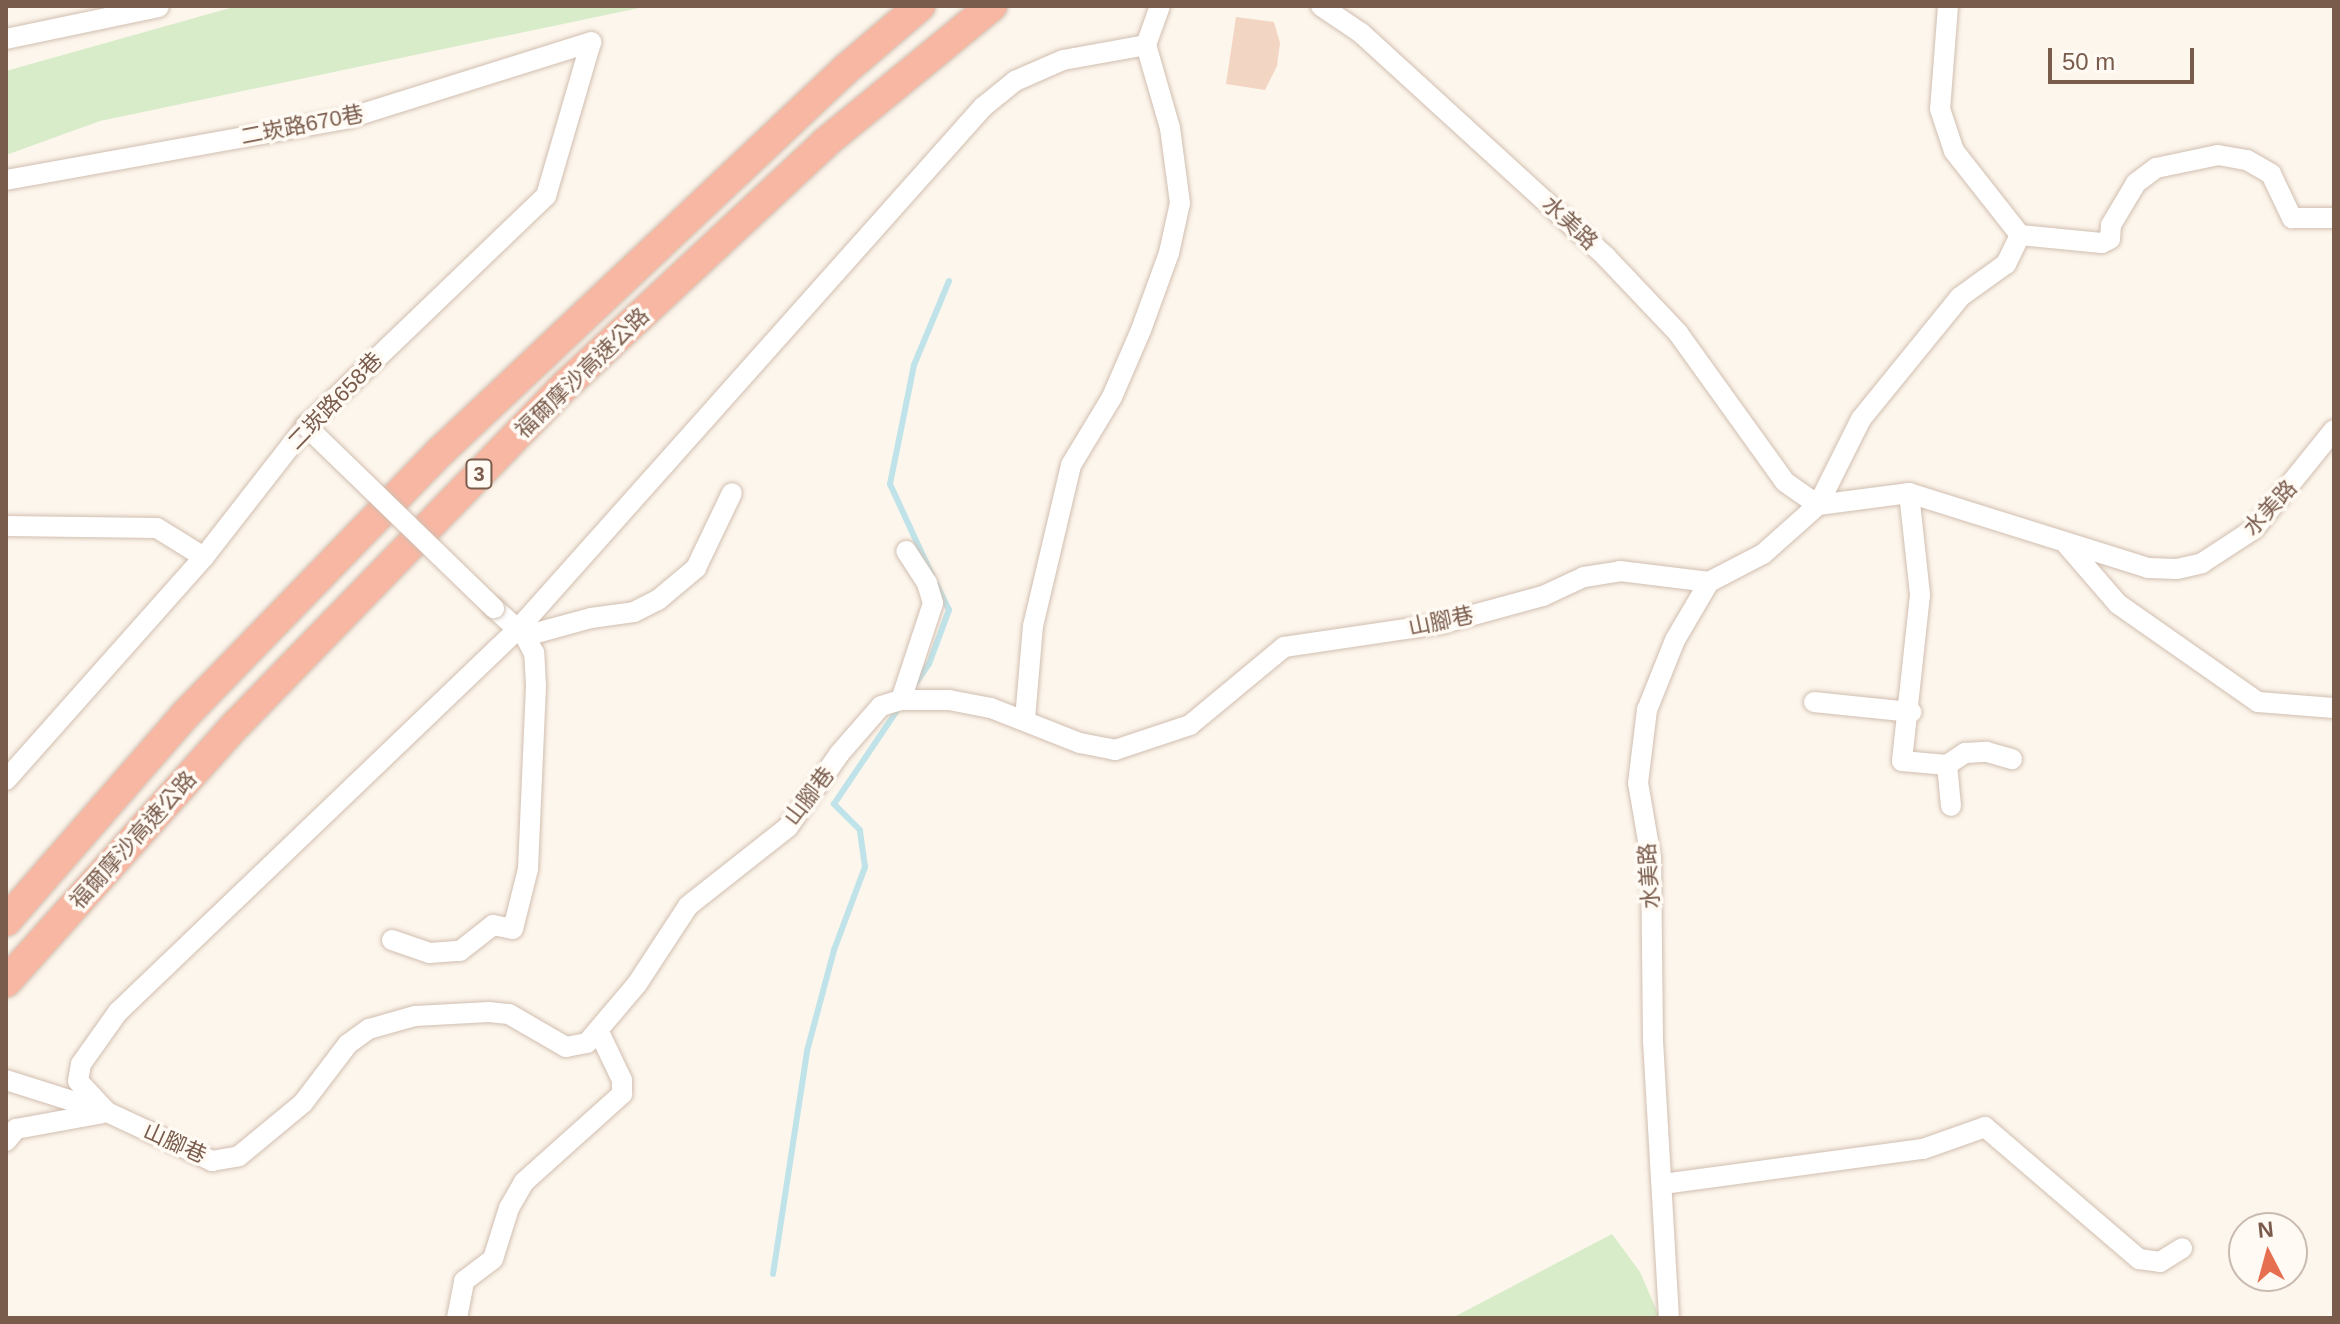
<!DOCTYPE html>
<meta charset="utf-8">
<style>
body{margin:0}
#map{position:relative;width:2340px;height:1324px;overflow:hidden;background:#fdf6ec;font-family:Arial,"Noto Sans TC",sans-serif}
div>[style]{position:absolute}
.green>*{inset:0;background:#d8ecc9}
.stream>*{height:6px;margin:-3px;padding:0 3px;transform-origin:3px;border-radius:3px;background:#bfe3e8}
.building>*{inset:0;background:#f3d5c3}
.roads{filter:drop-shadow(0 0 2px #d1beb0) drop-shadow(0 0 2px #d1beb0)}
.minor>*{height:20px;margin:-10px;padding:0 10px;transform-origin:10px;border-radius:10px;background:#fff}
.highway>*{height:30px;margin:-15px;padding:0 15px;transform-origin:15px;border-radius:15px;background:#f7b7a3}
.bridges{filter:drop-shadow(0 0 2px #d1beb0) drop-shadow(0 0 2px #d1beb0)}
.minor-bridge>*{height:20px;margin:-10px;padding:0 10px;transform-origin:10px;border-radius:10px;background:#fff}
span{translate:-50% -50%;white-space:nowrap;text-align:center;line-height:1.15;-webkit-text-stroke:7px #fffaf3;paint-order:stroke}
.shield-label span{padding:2px 6px;background:#fffaf3;border:2px solid;border-radius:6px;-webkit-text-stroke-width:0}
.shield-label{font-size:20px;color:#7a5c4d;font-weight:700}
.street-label{font-size:22px;color:#7a5c4d}
.frame{position:absolute;inset:0;border:8px solid #7a5c4d;pointer-events:none}
.north{position:absolute;left:2228px;top:1212px;width:80px;height:80px;box-sizing:border-box;background:#fffaf3;border:2px solid #cabbb1;border-radius:50%;rotate:354deg;font-size:22px;font-weight:700;line-height:32px;text-align:center;color:#7a5c4d}
.north::after{content:'';display:block;margin:auto;width:28px;height:36px;background:#e76f51;clip-path:polygon(50% 0,100% 100%,50% 72%,0 100%)}
.scale{position:absolute;left:2048px;top:48px;width:146px;height:36px;box-sizing:border-box;border:4px solid #7a5c4d;border-top:0;padding-left:10px;font-size:24px;line-height:28px;white-space:nowrap;color:#7a5c4d;-webkit-text-stroke:6px #fffaf3;paint-order:stroke}
</style>
<div id="map">
<div class="green">
<div style="clip-path:polygon(237px 6px,649px 6px,100px 121px,6px 155px,6px 71px)"></div>
<div style="clip-path:polygon(1612px 1234px,1640px 1272px,1660px 1318px,1452px 1318px)"></div>
</div>
<div class="stream">
<div style="left:932px;top:575px;width:100px;rotate:-114.8deg"></div>
<div style="left:890px;top:484px;width:121px;rotate:-78.6deg"></div>
<div style="left:914px;top:365px;width:91px;rotate:-67.4deg"></div>
<div style="left:916px;top:683px;width:23px;rotate:-56deg"></div>
<div style="left:929px;top:664px;width:58px;rotate:-69.7deg"></div>
<div style="left:949px;top:610px;width:28px;rotate:-116deg"></div>
<div style="left:773px;top:1274px;width:226px;rotate:-81.3deg"></div>
<div style="left:807px;top:1051px;width:105px;rotate:-75deg"></div>
<div style="left:834px;top:950px;width:89px;rotate:-69.5deg"></div>
<div style="left:865px;top:867px;width:37px;rotate:-98deg"></div>
<div style="left:860px;top:830px;width:37px;rotate:-135deg"></div>
<div style="left:834px;top:804px;width:118px;rotate:-56deg"></div>
</div>
<div class="building">
<div style="clip-path:polygon(1236px 17px,1274px 22px,1280px 43px,1277px 66px,1265px 90px,1226px 84px)"></div>
</div>
<div class="roads">
<div class="minor">
<div style="left:1321px;top:6px;width:48px;rotate:34deg"></div>
<div style="left:1361px;top:33px;width:332px;rotate:42.4deg"></div>
<div style="left:1606px;top:257px;width:105px;rotate:46.5deg"></div>
<div style="left:1678px;top:333px;width:183px;rotate:54.3deg"></div>
<div style="left:1785px;top:482px;width:40px;rotate:34.9deg"></div>
<div style="left:1818px;top:505px;width:92px;rotate:-7.5deg"></div>
<div style="left:1909px;top:493px;width:250px;rotate:17.4deg"></div>
<div style="left:2148px;top:568px;width:29px;rotate:2deg"></div>
<div style="left:2177px;top:569px;width:26px;rotate:-13deg"></div>
<div style="left:2202px;top:563px;width:62px;rotate:-33.2deg"></div>
<div style="left:2254px;top:529px;width:127px;rotate:-51.1deg"></div>
<div style="left:1948px;top:6px;width:103px;rotate:94.4deg"></div>
<div style="left:1940px;top:109px;width:44px;rotate:71.6deg"></div>
<div style="left:1954px;top:151px;width:107px;rotate:51.8deg"></div>
<div style="left:6px;top:39px;width:156px;rotate:-11.8deg"></div>
<div style="left:6px;top:180px;width:349px;rotate:-10.2deg"></div>
<div style="left:349px;top:118px;width:254px;rotate:-17.4deg"></div>
<div style="left:1909px;top:493px;width:103px;rotate:83.8deg"></div>
<div style="left:1920px;top:595px;width:167px;rotate:96.2deg"></div>
<div style="left:1902px;top:761px;width:45px;rotate:5.1deg"></div>
<div style="left:1947px;top:765px;width:22px;rotate:-34deg"></div>
<div style="left:1965px;top:753px;width:22px;rotate:-3deg"></div>
<div style="left:1987px;top:752px;width:26px;rotate:16deg"></div>
<div style="left:6px;top:526px;width:151px;rotate:0.8deg"></div>
<div style="left:157px;top:528px;width:55px;rotate:31.7deg"></div>
<div style="left:2067px;top:545px;width:78px;rotate:49.2deg"></div>
<div style="left:2118px;top:604px;width:171px;rotate:35deg"></div>
<div style="left:2258px;top:702px;width:76px;rotate:4.5deg"></div>
<div style="left:525px;top:636px;width:68px;rotate:-15.3deg"></div>
<div style="left:591px;top:618px;width:43px;rotate:-7.9deg"></div>
<div style="left:634px;top:612px;width:27px;rotate:-27deg"></div>
<div style="left:658px;top:600px;width:50px;rotate:-40.1deg"></div>
<div style="left:696px;top:568px;width:83px;rotate:-64.4deg"></div>
<div style="left:901px;top:700px;width:102px;rotate:-71.7deg"></div>
<div style="left:933px;top:603px;width:21px;rotate:-107deg"></div>
<div style="left:927px;top:583px;width:38px;rotate:-123deg"></div>
<div style="left:1814px;top:702px;width:98px;rotate:5.9deg"></div>
<div style="left:1025px;top:719px;width:93px;rotate:-85.1deg"></div>
<div style="left:1033px;top:626px;width:165px;rotate:-76.7deg"></div>
<div style="left:1071px;top:465px;width:79px;rotate:-58.9deg"></div>
<div style="left:1112px;top:397px;width:73px;rotate:-66.6deg"></div>
<div style="left:1141px;top:330px;width:82px;rotate:-70deg"></div>
<div style="left:1169px;top:253px;width:51px;rotate:-77.6deg"></div>
<div style="left:1180px;top:203px;width:76px;rotate:-97.6deg"></div>
<div style="left:1170px;top:128px;width:86px;rotate:-106.1deg"></div>
<div style="left:1146px;top:45px;width:41px;rotate:-70.3deg"></div>
<div style="left:1947px;top:765px;width:41px;rotate:84.4deg"></div>
<div style="left:6px;top:780px;width:298px;rotate:-48.4deg"></div>
<div style="left:204px;top:557px;width:166px;rotate:-52.1deg"></div>
<div style="left:306px;top:426px;width:332px;rotate:-43.8deg"></div>
<div style="left:546px;top:196px;width:160px;rotate:-73.7deg"></div>
<div style="left:392px;top:940px;width:39px;rotate:19deg"></div>
<div style="left:429px;top:953px;width:31px;rotate:-4deg"></div>
<div style="left:460px;top:951px;width:42px;rotate:-38.2deg"></div>
<div style="left:493px;top:925px;width:20px;rotate:11deg"></div>
<div style="left:513px;top:929px;width:62px;rotate:-76deg"></div>
<div style="left:528px;top:869px;width:183px;rotate:-87.5deg"></div>
<div style="left:536px;top:686px;width:33px;rotate:-93deg"></div>
<div style="left:534px;top:653px;width:19px;rotate:-118deg"></div>
<div style="left:525px;top:636px;width:42px;rotate:-137.9deg"></div>
<div style="left:6px;top:1080px;width:106px;rotate:17.6deg"></div>
<div style="left:107px;top:1112px;width:116px;rotate:25deg"></div>
<div style="left:212px;top:1161px;width:27px;rotate:-10deg"></div>
<div style="left:239px;top:1156px;width:83px;rotate:-39.6deg"></div>
<div style="left:303px;top:1103px;width:74px;rotate:-52.7deg"></div>
<div style="left:348px;top:1044px;width:26px;rotate:-36deg"></div>
<div style="left:369px;top:1029px;width:48px;rotate:-15.8deg"></div>
<div style="left:415px;top:1016px;width:74px;rotate:-3.1deg"></div>
<div style="left:489px;top:1012px;width:20px;rotate:6deg"></div>
<div style="left:509px;top:1014px;width:66px;rotate:30.1deg"></div>
<div style="left:566px;top:1047px;width:21px;rotate:-11deg"></div>
<div style="left:587px;top:1043px;width:77px;rotate:-49.7deg"></div>
<div style="left:637px;top:984px;width:93px;rotate:-56.8deg"></div>
<div style="left:688px;top:906px;width:127px;rotate:-38.3deg"></div>
<div style="left:788px;top:827px;width:90px;rotate:-54.9deg"></div>
<div style="left:840px;top:753px;width:62px;rotate:-48.9deg"></div>
<div style="left:881px;top:706px;width:21px;rotate:-17deg"></div>
<div style="left:901px;top:700px;width:48px"></div>
<div style="left:949px;top:700px;width:43px;rotate:10.8deg"></div>
<div style="left:991px;top:708px;width:96px;rotate:21.5deg"></div>
<div style="left:1080px;top:743px;width:36px;rotate:11deg"></div>
<div style="left:1115px;top:750px;width:79px;rotate:-18.4deg"></div>
<div style="left:1190px;top:725px;width:122px;rotate:-39.7deg"></div>
<div style="left:1284px;top:647px;width:158px;rotate:-8.4deg"></div>
<div style="left:1440px;top:624px;width:107px;rotate:-15.2deg"></div>
<div style="left:1543px;top:596px;width:45px;rotate:-24.9deg"></div>
<div style="left:1584px;top:577px;width:36px;rotate:-9deg"></div>
<div style="left:1620px;top:571px;width:90px;rotate:7deg"></div>
<div style="left:107px;top:1112px;width:42px;rotate:-133.1deg"></div>
<div style="left:78px;top:1081px;width:17px;rotate:-80deg"></div>
<div style="left:81px;top:1064px;width:64px;rotate:-54.6deg"></div>
<div style="left:118px;top:1012px;width:555px;rotate:-43.76deg"></div>
<div style="left:519px;top:628px;width:698px;rotate:-48.31deg"></div>
<div style="left:983px;top:107px;width:41px;rotate:-39.1deg"></div>
<div style="left:1015px;top:81px;width:52px;rotate:-23.6deg"></div>
<div style="left:1063px;top:60px;width:84px;rotate:-10.2deg"></div>
<div style="left:6px;top:1141px;width:16px;rotate:-50deg"></div>
<div style="left:16px;top:1129px;width:88px;rotate:-10.4deg"></div>
<div style="left:1663px;top:1184px;width:262px;rotate:-7.7deg"></div>
<div style="left:1923px;top:1149px;width:66px;rotate:-19.5deg"></div>
<div style="left:1985px;top:1127px;width:203px;rotate:40.6deg"></div>
<div style="left:2139px;top:1259px;width:21px;rotate:8deg"></div>
<div style="left:2160px;top:1262px;width:26px;rotate:-32deg"></div>
<div style="left:457px;top:1318px;width:38px;rotate:-79deg"></div>
<div style="left:464px;top:1281px;width:36px;rotate:-37deg"></div>
<div style="left:493px;top:1259px;width:53px;rotate:-72.6deg"></div>
<div style="left:509px;top:1208px;width:30px;rotate:-60deg"></div>
<div style="left:524px;top:1182px;width:132px;rotate:-41.9deg"></div>
<div style="left:622px;top:1094px;width:14px;rotate:-90deg"></div>
<div style="left:622px;top:1080px;width:55px;rotate:-115.6deg"></div>
<div style="left:1669px;top:1318px;width:276px;rotate:-93.3deg"></div>
<div style="left:1653px;top:1042px;width:184px;rotate:-90.6deg"></div>
<div style="left:1651px;top:858px;width:76px;rotate:-99.8deg"></div>
<div style="left:1638px;top:783px;width:74px;rotate:-83deg"></div>
<div style="left:1647px;top:710px;width:75px;rotate:-68.2deg"></div>
<div style="left:1675px;top:640px;width:67px;rotate:-59.6deg"></div>
<div style="left:1709px;top:582px;width:61px;rotate:-27.4deg"></div>
<div style="left:1763px;top:554px;width:74px;rotate:-41.7deg"></div>
<div style="left:1818px;top:505px;width:96px;rotate:-63.4deg"></div>
<div style="left:1861px;top:419px;width:157px;rotate:-50.9deg"></div>
<div style="left:1960px;top:297px;width:57px;rotate:-35.7deg"></div>
<div style="left:2006px;top:264px;width:32px;rotate:-64deg"></div>
<div style="left:2020px;top:235px;width:82px;rotate:5.6deg"></div>
<div style="left:2102px;top:243px;width:9px;rotate:-27deg"></div>
<div style="left:2110px;top:239px;width:14px;rotate:-86deg"></div>
<div style="left:2111px;top:225px;width:49px;rotate:-59.2deg"></div>
<div style="left:2136px;top:183px;width:25px;rotate:-37deg"></div>
<div style="left:2156px;top:168px;width:63px;rotate:-11.8deg"></div>
<div style="left:2218px;top:155px;width:29px;rotate:10deg"></div>
<div style="left:2247px;top:160px;width:28px;rotate:30deg"></div>
<div style="left:2271px;top:174px;width:49px;rotate:64.5deg"></div>
<div style="left:2292px;top:218px;width:42px"></div>
</div>
<div class="highway">
<div style="left:6px;top:921px;width:271px;rotate:-49deg"></div>
<div style="left:184px;top:716px;width:368px;rotate:-45.9deg"></div>
<div style="left:440px;top:452px;width:558px;rotate:-43.33deg"></div>
<div style="left:846px;top:69px;width:97px;rotate:-40.4deg"></div>
<div style="left:6px;top:982px;width:346px;rotate:-48.2deg"></div>
<div style="left:237px;top:724px;width:474px;rotate:-45.9deg"></div>
<div style="left:567px;top:384px;width:353px;rotate:-43deg"></div>
<div style="left:825px;top:143px;width:216px;rotate:-39.4deg"></div>
</div>
</div>
<div class="bridges">
<div class="minor-bridge">
<div style="left:306px;top:426px;width:262px;rotate:44.1deg"></div>
</div>
</div>
<div class="shield-label">
<span style="left:479px;top:474px">3</span>
</div>
<div class="street-label">
<span style="left:302px;top:125px;rotate:-11deg">二崁路670巷</span>
<span style="left:1570px;top:223px;rotate:43deg">水美路</span>
<span style="left:582px;top:373px;rotate:-44deg">福爾摩沙高速公路</span>
<span style="left:335px;top:401px;rotate:-46deg">二崁路658巷</span>
<span style="left:2270px;top:508px;rotate:-47deg">水美路</span>
<span style="left:1441px;top:621px;rotate:-12deg">山腳巷</span>
<span style="left:809px;top:796px;rotate:-53deg">山腳巷</span>
<span style="left:133px;top:840px;rotate:-48deg">福爾摩沙高速公路</span>
<span style="left:1649px;top:876px;rotate:-94deg">水美路</span>
<span style="left:175px;top:1143px;rotate:24deg">山腳巷</span>
</div>
<div class="frame"></div>
<div class="north">N</div>
<div class="scale">50 m</div>
</div>
